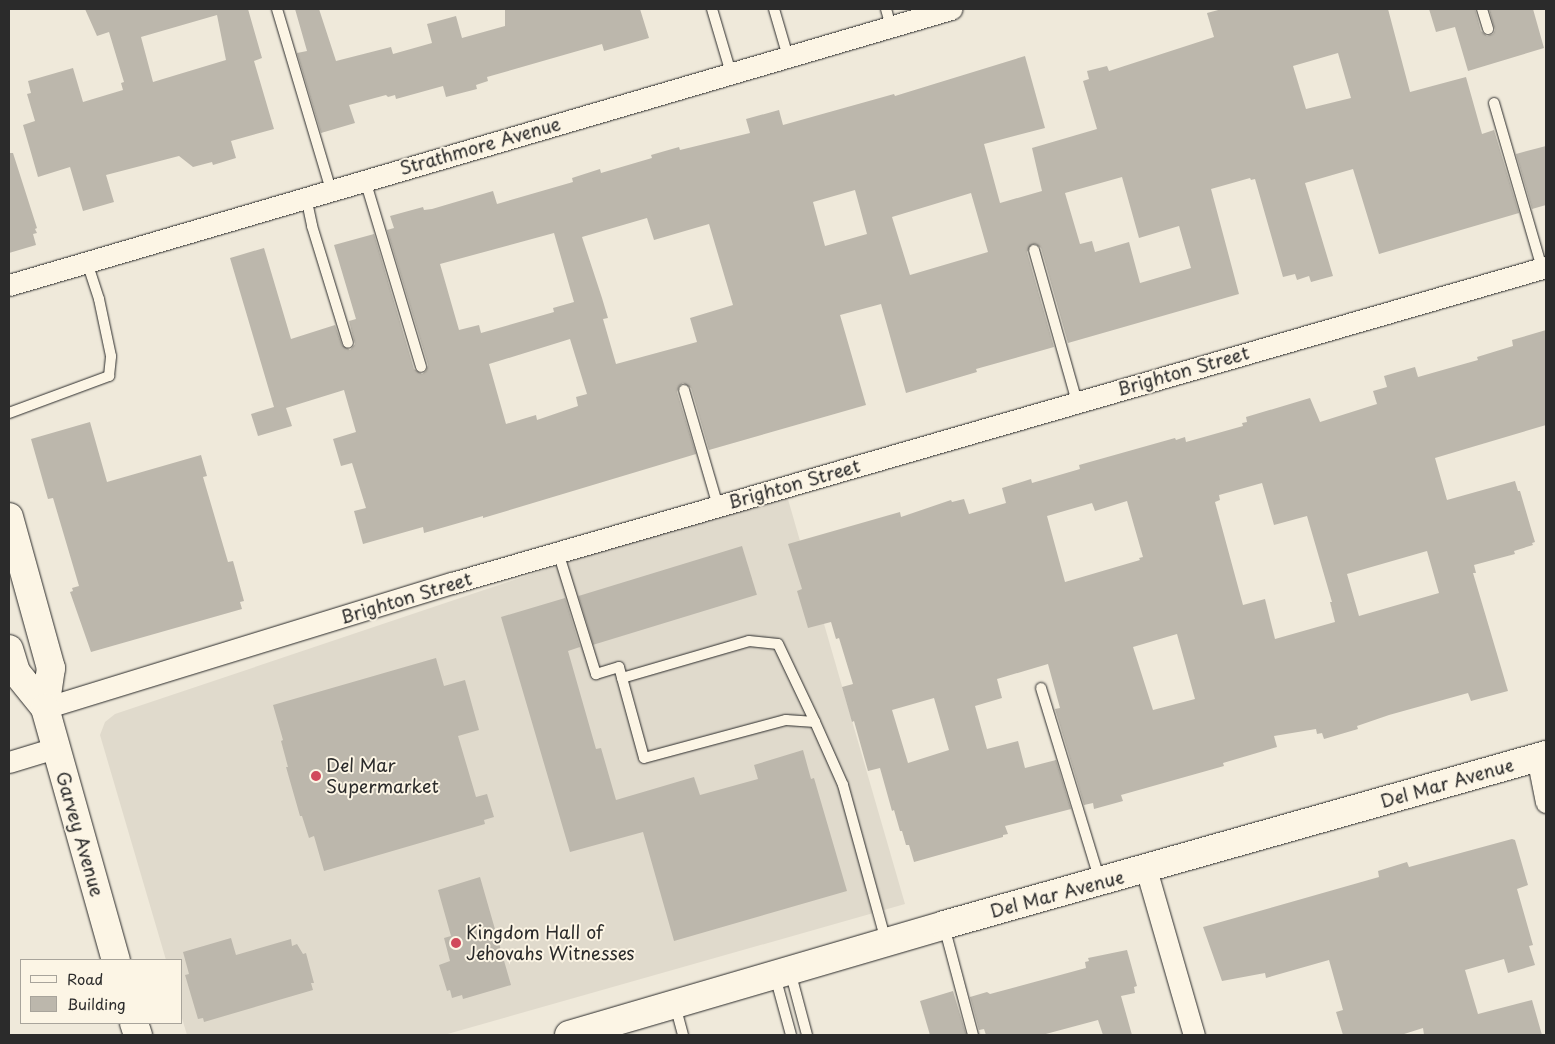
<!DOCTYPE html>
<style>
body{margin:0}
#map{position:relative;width:1555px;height:1044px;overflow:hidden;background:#efe9da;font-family:"Playpen Sans",sans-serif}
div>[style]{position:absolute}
.built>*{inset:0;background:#e0dacc}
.building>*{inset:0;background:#bcb7ac;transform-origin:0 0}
.roads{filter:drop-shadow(0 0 1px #2b2b2b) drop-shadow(0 0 1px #2b2b2b)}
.lane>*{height:10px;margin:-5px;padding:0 5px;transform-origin:5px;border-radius:5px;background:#fcf5e5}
.street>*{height:21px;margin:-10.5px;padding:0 10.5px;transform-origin:10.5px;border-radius:10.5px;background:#fcf5e5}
.secondary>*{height:28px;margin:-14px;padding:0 14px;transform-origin:14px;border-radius:14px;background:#fcf5e5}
.primary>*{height:28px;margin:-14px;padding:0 14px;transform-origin:14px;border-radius:14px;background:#fcf5e5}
.dots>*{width:14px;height:14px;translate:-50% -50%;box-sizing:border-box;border:2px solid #fcf5e5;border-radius:50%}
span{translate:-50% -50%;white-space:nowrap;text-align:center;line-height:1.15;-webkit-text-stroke:4px #fcf5e5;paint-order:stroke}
.street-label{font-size:18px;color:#2b2b2b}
.poi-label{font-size:18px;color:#2b2b2b}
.left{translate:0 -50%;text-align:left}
.frame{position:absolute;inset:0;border:10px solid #2b2b2b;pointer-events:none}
.legend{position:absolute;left:20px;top:959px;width:162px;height:65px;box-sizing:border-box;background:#fcf5e5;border:1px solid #a8a49b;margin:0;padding:6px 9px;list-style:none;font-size:15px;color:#2b2b2b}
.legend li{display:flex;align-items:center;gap:10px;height:25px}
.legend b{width:25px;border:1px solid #a8a49b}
</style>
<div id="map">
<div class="built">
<div style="clip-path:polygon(785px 489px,905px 904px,444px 1035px,187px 1035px,181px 1015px,181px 960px,166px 960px,100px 735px,105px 722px,115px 714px)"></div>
</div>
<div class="building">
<div style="clip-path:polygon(evenodd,85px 9px,248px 9px,262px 58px,254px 61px,274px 129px,231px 141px,236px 158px,213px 165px,212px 162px,193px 167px,179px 156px,106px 175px,114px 202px,83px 211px,70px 167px,38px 177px,23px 125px,35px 121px,27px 94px,31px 93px,28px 81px,73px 68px,83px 102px,123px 90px,121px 83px,124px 82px,109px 32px,97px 36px,85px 9px,217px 15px,226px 60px,153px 82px,141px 37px,217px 15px)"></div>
<div style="clip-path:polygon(295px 9px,319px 9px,336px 61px,391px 47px,393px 54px,432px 43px,427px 24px,456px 16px,462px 38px,505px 26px,505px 9px,640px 9px,649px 38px,604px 51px,602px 44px,487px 77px,488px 81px,476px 85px,477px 89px,446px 97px,443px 86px,396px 99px,395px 95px,388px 97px,386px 95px,349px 105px,355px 123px,321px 133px,297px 53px,307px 51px)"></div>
<div style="clip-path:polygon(evenodd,1222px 9px,1388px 9px,1410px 92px,1466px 77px,1482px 134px,1494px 130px,1519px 213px,1379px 254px,1353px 169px,1305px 183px,1333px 276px,1311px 282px,1309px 276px,1297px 280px,1295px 274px,1283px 277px,1255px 179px,1251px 180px,1250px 178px,1211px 189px,1239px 294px,1068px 343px,1041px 248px,1036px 244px,1032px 244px,1027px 252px,1054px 347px,976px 369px,977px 372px,906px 393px,881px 304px,840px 315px,866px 405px,709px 450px,691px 388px,683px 383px,679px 386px,677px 392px,696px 454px,483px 518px,483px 516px,424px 533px,423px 527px,363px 544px,354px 511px,366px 508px,352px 463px,341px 466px,333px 439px,356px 432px,344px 390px,286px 408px,292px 426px,258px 436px,251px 414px,274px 407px,230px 258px,264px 248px,291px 339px,335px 325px,342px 345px,350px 350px,355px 344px,349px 321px,356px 319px,334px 245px,374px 234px,414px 369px,422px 374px,426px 371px,428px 365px,387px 230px,394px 228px,390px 216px,423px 207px,424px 210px,432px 209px,493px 191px,497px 204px,573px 182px,572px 178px,600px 169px,601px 173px,652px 158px,651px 155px,679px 147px,680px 150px,750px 133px,746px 119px,779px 110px,783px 125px,894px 94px,895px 96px,1025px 56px,1045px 128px,984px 144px,1000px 203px,1042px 191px,1032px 148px,1097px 129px,1083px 81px,1089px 79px,1087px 71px,1107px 66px,1109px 71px,1214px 37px,1207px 13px,1222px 9px,1338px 53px,1351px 98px,1306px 109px,1293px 66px,1338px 53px,1222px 9px,1122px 177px,1139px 238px,1179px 226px,1191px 268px,1140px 283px,1129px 242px,1095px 252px,1092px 241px,1080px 244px,1065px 193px,1122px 177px,1222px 9px,855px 190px,867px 234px,825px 246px,813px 202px,855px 190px,1222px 9px,971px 193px,988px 252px,910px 275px,892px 217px,971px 193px,1222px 9px,647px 218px,654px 240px,709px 224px,733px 305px,690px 318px,697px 342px,616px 364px,603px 319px,608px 318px,602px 298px,582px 237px,647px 218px,1222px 9px,554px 233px,574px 302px,553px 308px,554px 312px,481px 333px,479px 325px,459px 330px,440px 264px,554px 233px,1222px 9px,570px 339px,587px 394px,576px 397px,578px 406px,537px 420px,536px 415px,506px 424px,489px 364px,570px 339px)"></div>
<div style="clip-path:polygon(1429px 9px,1475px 9px,1481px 31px,1487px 36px,1493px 34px,1495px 30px,1489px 9px,1533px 9px,1544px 48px,1468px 71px,1455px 27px,1436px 32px)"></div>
<div style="clip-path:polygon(1546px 146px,1546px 205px,1532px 209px,1516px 154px)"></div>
<div style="clip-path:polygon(9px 153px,13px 153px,37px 228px,35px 229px,37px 233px,33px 234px,36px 245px,9px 253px)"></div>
<div style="clip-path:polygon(evenodd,1546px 330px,1546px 425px,1435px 458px,1447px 500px,1515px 481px,1518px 491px,1520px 491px,1535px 542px,1532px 543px,1533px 545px,1514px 551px,1515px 554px,1474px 565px,1476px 573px,1473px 573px,1508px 691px,1471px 701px,1468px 693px,1389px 715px,1357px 726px,1358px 729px,1324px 739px,1322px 733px,1317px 734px,1316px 729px,1274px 736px,1277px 747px,1223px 763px,1224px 766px,1121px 795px,1123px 801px,1094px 809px,1093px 803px,1084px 805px,1055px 709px,1060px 708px,1048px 664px,997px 679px,1002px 698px,975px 706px,987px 749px,1018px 741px,1025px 768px,1056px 760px,1071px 809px,1005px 826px,1008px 834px,1003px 835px,1003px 837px,914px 862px,909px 845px,906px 845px,902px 831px,900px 831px,894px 810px,892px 811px,880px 768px,868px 771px,854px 721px,852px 722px,842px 687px,853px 684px,839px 638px,836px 639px,831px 622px,808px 628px,797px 591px,802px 589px,788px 544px,900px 512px,901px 517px,951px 500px,952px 502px,964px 499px,969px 514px,1006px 503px,1002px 488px,1031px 479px,1032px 483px,1080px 469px,1079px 465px,1175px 438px,1176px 440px,1185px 437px,1186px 442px,1243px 426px,1242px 423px,1247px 422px,1246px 417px,1310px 398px,1320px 422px,1377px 404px,1373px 391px,1387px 387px,1384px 376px,1415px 367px,1418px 377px,1478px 360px,1477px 357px,1513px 346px,1512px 340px,1546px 330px,1262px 483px,1274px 525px,1307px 516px,1332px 602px,1330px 602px,1335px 622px,1275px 639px,1265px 599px,1243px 605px,1215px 502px,1220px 500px,1219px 495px,1262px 483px,1546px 330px,1127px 501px,1143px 557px,1139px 558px,1140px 560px,1065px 582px,1047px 516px,1092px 503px,1095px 511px,1127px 501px,1546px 330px,1427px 551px,1439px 593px,1359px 616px,1347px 574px,1427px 551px,1546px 330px,1177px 634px,1195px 699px,1153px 710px,1133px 647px,1177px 634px,1546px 330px,934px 698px,949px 750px,908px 763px,892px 710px,934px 698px)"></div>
<div style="clip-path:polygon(90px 422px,107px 482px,201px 455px,207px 476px,203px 477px,228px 562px,233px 561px,244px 601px,240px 602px,242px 609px,91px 652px,70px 592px,73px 591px,72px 588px,79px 586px,53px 498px,48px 499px,31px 439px)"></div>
<div style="left:742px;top:546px;width:51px;height:171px;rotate:73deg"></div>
<div style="clip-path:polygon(565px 598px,580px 647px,568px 651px,596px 749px,601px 748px,616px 800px,694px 777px,700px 795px,758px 779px,754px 765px,803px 750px,811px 779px,814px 778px,847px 891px,674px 941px,643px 832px,570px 852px,501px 617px)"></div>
<div style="clip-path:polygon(436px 658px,444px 686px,465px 680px,479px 730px,458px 736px,476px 797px,487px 794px,494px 817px,484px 820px,485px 824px,324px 871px,314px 836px,309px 838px,302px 816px,300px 816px,286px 767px,288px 767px,281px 741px,283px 740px,273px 705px)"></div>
<div style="clip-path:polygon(1512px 839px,1515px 840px,1528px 885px,1517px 889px,1533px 945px,1529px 946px,1535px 965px,1508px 973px,1504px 959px,1465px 970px,1478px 1014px,1532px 1000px,1542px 1035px,1424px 1035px,1423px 1028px,1401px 1035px,1343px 1035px,1336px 1012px,1343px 1010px,1329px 960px,1266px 978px,1265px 973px,1222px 981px,1203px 927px,1379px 877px,1378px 871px,1407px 862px,1409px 867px)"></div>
<div style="clip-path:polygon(480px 877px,511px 985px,463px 999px,462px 995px,452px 998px,450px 990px,447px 991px,439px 965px,450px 961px,444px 938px,451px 936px,438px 890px)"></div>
<div style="clip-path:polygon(231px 938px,236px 955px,291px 939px,292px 946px,297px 944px,303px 954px,306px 953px,314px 983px,311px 983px,313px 990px,204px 1022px,203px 1018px,198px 1019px,185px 975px,189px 974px,183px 952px)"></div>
<div style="clip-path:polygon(1127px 950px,1137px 986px,1134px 987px,1135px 993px,1121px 996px,1132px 1035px,1103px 1035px,1098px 1020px,1042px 1035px,986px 1035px,984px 1029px,979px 1030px,970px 997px,987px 992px,990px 994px,1086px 968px,1085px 962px,1089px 961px,1088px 958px)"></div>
<div style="clip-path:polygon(953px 991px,966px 1034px,930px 1035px,920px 1001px)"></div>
</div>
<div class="roads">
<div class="lane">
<div style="left:277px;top:9px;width:189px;rotate:73.4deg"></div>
<div style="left:712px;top:9px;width:67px;rotate:73.5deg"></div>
<div style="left:774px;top:9px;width:50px;rotate:73.7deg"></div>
<div style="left:886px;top:9px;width:18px;rotate:74deg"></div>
<div style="left:1482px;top:9px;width:21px;rotate:73deg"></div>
<div style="left:1494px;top:103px;width:172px;rotate:73.8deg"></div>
<div style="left:365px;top:180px;width:195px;rotate:73.3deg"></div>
<div style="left:306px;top:197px;width:30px;rotate:78deg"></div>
<div style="left:312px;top:226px;width:122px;rotate:72.9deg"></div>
<div style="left:1034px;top:250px;width:158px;rotate:74.2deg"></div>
<div style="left:684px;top:390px;width:121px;rotate:73.7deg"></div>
<div style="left:9px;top:413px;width:107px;rotate:-20.3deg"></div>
<div style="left:109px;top:376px;width:20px;rotate:-84deg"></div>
<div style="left:111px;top:356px;width:58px;rotate:-101.9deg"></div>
<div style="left:99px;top:299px;width:40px;rotate:-108deg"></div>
<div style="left:558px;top:552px;width:128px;rotate:72.7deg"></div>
<div style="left:596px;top:674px;width:24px;rotate:-17deg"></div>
<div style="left:619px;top:667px;width:94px;rotate:74.6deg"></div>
<div style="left:644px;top:758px;width:147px;rotate:-15deg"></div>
<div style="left:786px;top:720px;width:29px;rotate:4deg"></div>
<div style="left:815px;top:722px;width:69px;rotate:66deg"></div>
<div style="left:843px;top:785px;width:162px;rotate:74.6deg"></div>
<div style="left:622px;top:678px;width:132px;rotate:-16.2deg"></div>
<div style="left:749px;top:641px;width:29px;rotate:6deg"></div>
<div style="left:778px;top:644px;width:86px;rotate:64.6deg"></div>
<div style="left:1041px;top:688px;width:202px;rotate:73deg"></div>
<div style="left:944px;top:926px;width:113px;rotate:75.1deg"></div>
<div style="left:790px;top:971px;width:66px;rotate:75.1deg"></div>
<div style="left:775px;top:976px;width:61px;rotate:74.8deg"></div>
<div style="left:675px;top:1005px;width:31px;rotate:75deg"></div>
</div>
<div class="street">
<div style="left:9px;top:285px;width:982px;rotate:-16.33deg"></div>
<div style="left:45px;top:708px;width:426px;rotate:-17.1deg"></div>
<div style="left:452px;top:583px;width:1139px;rotate:-16.11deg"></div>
<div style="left:1537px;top:757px;width:46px;rotate:78.7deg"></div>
<div style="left:9px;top:762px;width:48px;rotate:-16.9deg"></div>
<div style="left:1146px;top:869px;width:173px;rotate:73.9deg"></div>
</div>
<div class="secondary">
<div style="left:569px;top:1035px;width:391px;rotate:-16.3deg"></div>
<div style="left:944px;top:925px;width:626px;rotate:-15.77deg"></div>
</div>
<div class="primary">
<div style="left:9px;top:517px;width:157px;rotate:74.5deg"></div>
<div style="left:51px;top:668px;width:40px;rotate:98.5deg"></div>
<div style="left:9px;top:649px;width:24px;rotate:73deg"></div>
<div style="left:16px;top:672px;width:46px;rotate:51.1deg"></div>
<div style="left:45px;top:708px;width:262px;rotate:74.3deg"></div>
<div style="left:134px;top:1023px;width:13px;rotate:72deg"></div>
</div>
</div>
<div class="dots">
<div style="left:316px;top:776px;background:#d1495b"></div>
<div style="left:456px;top:943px;background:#d1495b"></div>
</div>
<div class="street-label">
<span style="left:480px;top:146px;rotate:-16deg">Strathmore Avenue</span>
<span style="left:1183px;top:371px;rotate:-16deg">Brighton Street</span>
<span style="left:794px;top:484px;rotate:-16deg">Brighton Street</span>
<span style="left:406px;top:598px;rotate:-17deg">Brighton Street</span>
<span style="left:1447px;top:783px;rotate:-16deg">Del Mar Avenue</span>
<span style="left:80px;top:834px;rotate:74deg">Garvey Avenue</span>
<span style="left:1057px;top:894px;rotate:-15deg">Del Mar Avenue</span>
</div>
<div class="poi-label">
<span class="left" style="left:326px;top:776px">Del Mar<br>Supermarket</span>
<span class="left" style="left:466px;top:943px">Kingdom Hall of<br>Jehovahs Witnesses</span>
</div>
<div class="frame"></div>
<ul class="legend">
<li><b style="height:6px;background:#fcf5e5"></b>Road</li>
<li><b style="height:14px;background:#bcb7ac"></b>Building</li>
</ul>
</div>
